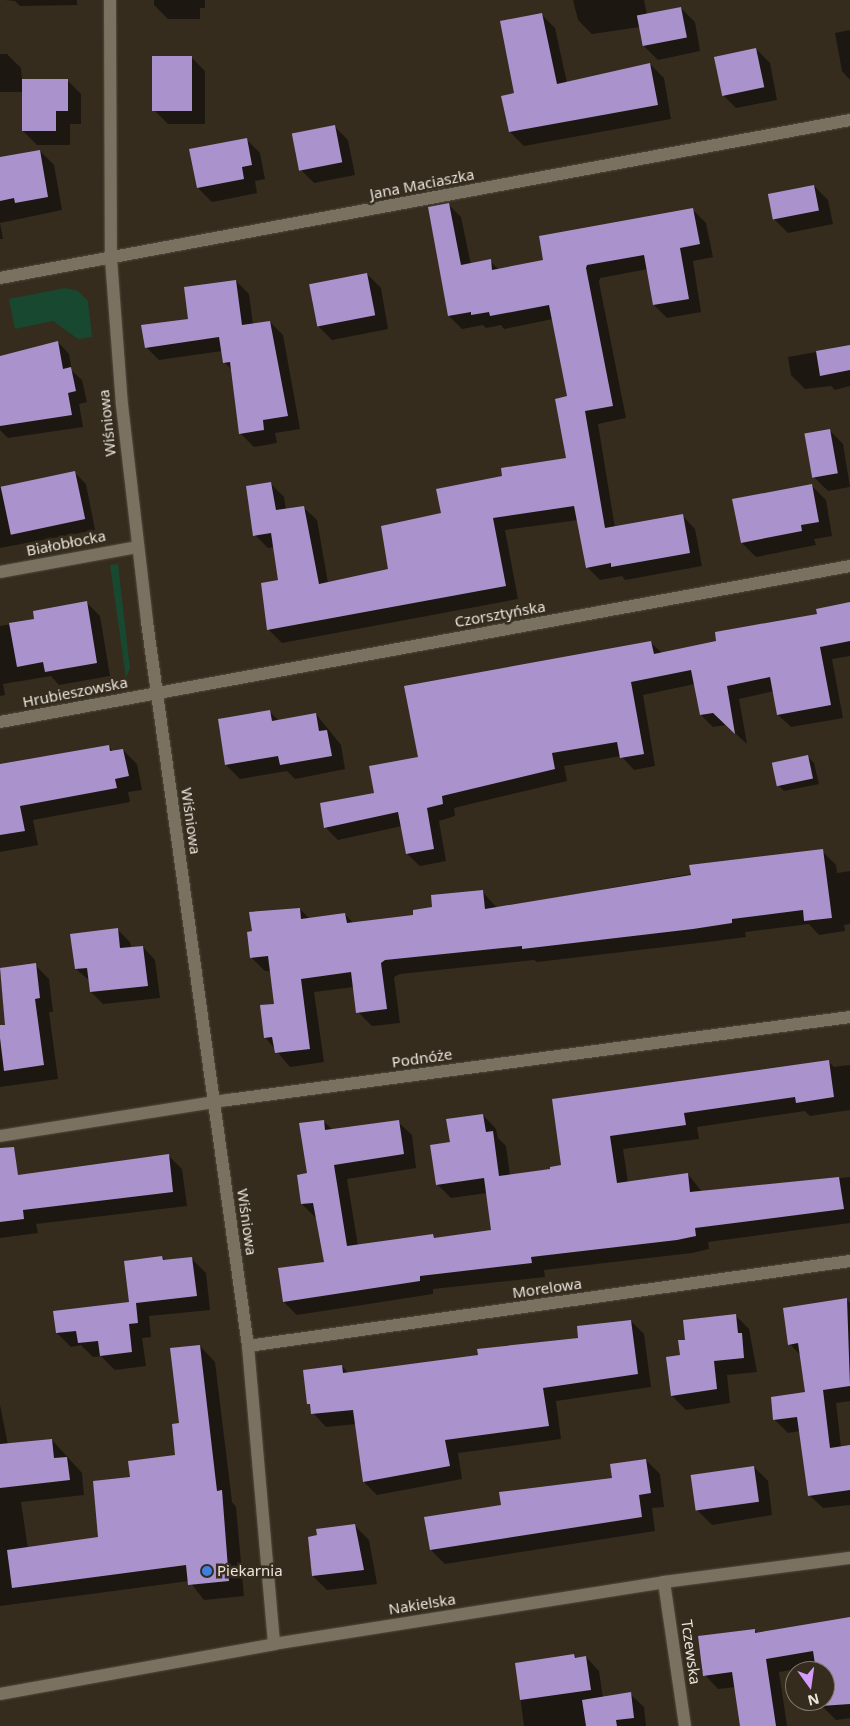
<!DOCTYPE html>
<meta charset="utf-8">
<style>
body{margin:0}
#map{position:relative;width:850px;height:1726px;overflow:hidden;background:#352c1e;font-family:"Noto Sans",sans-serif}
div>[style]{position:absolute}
.green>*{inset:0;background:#194830}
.shadow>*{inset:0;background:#0007}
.building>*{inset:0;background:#aa92cd;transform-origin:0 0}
.roads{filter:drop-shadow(0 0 1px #534a3e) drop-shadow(0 0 1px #534a3e)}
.street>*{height:12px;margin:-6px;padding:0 6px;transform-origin:6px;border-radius:6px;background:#7b7161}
.secondary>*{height:12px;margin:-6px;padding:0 6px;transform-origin:6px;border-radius:6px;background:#7b7161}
.dots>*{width:14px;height:14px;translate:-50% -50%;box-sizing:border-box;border:2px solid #352c1e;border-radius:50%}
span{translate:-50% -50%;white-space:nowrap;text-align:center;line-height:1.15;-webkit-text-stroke:5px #352c1e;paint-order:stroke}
.street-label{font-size:15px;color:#ebe5dc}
.poi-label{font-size:15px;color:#ebe5dc}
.left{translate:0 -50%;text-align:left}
.north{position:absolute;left:785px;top:1661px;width:50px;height:50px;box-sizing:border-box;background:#352c1e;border:1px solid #7e766a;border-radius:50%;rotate:166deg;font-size:14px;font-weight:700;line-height:20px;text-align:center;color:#ebe5dc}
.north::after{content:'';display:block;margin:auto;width:18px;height:22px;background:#d49cfb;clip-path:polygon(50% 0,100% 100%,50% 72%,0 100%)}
</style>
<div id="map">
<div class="green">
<div style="clip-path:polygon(65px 288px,78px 291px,88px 301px,92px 337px,78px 339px,53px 321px,15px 329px,9px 299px)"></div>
<div style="clip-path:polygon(118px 564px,130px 668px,126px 678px,110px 565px)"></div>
</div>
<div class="shadow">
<div style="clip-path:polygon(5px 0,77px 0,77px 5px,20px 6px,15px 1px)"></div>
<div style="clip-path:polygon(154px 0,205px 0,205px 8px,200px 8px,200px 19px,168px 19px,154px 5px)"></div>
<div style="clip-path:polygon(573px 0,644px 0,647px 15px,681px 8px,695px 22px,700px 51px,658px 60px,644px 46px,640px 27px,592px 34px,578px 20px)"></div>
<div style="clip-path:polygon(541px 14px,555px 28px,567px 83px,650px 64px,664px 78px,671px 119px,524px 146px,510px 132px,503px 97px,516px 94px)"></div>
<div style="clip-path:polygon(850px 30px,850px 80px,842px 71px,835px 33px)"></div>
<div style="clip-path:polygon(756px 49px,770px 63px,777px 100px,736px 108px,722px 94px)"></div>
<div style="clip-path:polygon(0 54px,7px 54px,21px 68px,22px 80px,67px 80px,81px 94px,81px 124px,70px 124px,70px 145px,37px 145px,23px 131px,24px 92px,0 92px)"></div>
<div style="clip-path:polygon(191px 57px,205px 71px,205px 124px,168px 124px,154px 110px)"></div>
<div style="clip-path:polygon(334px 126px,348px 140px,355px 175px,314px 183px,300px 169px)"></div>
<div style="clip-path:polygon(246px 139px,260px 153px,265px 179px,255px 181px,257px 193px,212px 202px,198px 188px)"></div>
<div style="clip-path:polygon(40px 151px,54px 165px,62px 210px,0 223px,0 158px)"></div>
<div style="clip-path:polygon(814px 186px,828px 200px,833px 224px,788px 233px,774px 219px)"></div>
<div style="clip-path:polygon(448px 204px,461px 217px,471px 265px,490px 261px,499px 270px,545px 261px,693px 210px,706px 223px,713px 257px,693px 261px,701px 312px,667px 318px,654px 305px,648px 269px,600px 278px,599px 282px,626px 418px,598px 424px,615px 528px,682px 515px,695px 529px,702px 566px,625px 580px,622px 576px,600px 580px,587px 567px,578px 520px,505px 530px,518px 599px,282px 643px,269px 630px,280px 581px,274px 547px,268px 548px,255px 535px,271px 484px,284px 497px,286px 510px,303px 507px,317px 520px,328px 583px,390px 570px,442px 514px,503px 477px,567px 460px,569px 397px,553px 319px,504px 329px,501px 325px,486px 328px,483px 325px,462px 329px,449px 316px)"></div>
<div style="clip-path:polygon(0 223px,3px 239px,0 239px)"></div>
<div style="clip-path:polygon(367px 274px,381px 288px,388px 329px,332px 340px,318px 326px)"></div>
<div style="clip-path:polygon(236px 281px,249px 294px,253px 325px,270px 322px,283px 335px,300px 429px,275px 433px,277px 443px,254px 447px,241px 434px,232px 370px,224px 362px,222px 351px,159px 360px,146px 347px,190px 320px)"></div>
<div style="clip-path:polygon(58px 342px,69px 354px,72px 371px,82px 380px,87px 402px,79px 404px,83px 427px,8px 438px,0 430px,0 356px)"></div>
<div style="clip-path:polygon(850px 346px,850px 386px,835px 390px,831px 386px,805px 389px,791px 375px,788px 357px)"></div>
<div style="clip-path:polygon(829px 430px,843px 444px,850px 487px,828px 491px,814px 477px)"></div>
<div style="clip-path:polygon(75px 473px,86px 484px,95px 530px,0 548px,0 487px)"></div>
<div style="clip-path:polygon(812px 486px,826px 500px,832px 536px,814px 539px,816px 545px,756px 557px,742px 543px,734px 500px)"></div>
<div style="clip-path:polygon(86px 602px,100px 616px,110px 676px,59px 685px,51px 676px,3px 684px,5px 695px,0 696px,0 626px,36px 620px)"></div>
<div style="clip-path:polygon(850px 604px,850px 656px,832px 659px,843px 718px,791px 727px,778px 715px,774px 691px,739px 699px,747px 744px,726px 725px,713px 727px,701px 715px,695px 684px,643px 695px,655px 766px,634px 770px,621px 756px,564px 766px,567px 781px,454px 808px,455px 816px,439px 821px,446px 861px,420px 866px,407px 854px,402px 826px,338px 840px,325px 827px,375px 794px,419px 758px,651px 643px,662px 653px,718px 642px)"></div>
<div style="clip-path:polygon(269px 711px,279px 721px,316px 714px,341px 745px,345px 769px,295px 779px,287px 771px,240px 779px,226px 765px)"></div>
<div style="clip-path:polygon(109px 747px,114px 752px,123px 750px,137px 764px,142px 790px,128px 792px,130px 802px,33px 820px,38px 845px,0 852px,0 765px)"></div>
<div style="clip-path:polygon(807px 756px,814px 763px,819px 784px,784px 791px,777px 784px)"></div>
<div style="clip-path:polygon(822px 851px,836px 865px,837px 873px,850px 871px,850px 924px,844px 925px,845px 931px,819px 935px,809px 924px,745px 932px,746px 937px,707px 942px,537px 962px,534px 960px,400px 974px,394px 977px,400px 1023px,372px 1026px,358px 1012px,354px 987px,314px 992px,324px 1062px,290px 1067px,265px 1037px,276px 1005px,272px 971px,265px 971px,251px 957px,254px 932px,300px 909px,310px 919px,345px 914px,354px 924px,415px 916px,482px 891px,497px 908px)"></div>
<div style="clip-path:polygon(118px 930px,130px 942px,131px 948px,143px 947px,155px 960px,160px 998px,103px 1004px,91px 992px,90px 981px,76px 969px)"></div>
<div style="clip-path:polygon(35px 965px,49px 979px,53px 1012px,49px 1012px,58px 1079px,0 1087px,0 1027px,6px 1026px,0 969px)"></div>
<div style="clip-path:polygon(828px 1061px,834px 1067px,850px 1065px,850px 1110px,810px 1116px,805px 1111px,697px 1127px,699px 1139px,623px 1149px,628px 1182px,688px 1174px,702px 1192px,850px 1177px,850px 1223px,708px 1242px,709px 1249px,692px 1253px,544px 1270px,545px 1277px,433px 1289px,433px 1294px,297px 1315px,284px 1302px,326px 1263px,316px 1218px,302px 1204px,298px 1176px,308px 1175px,323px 1121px,333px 1130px,398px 1122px,412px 1135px,416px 1168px,347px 1179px,358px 1246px,433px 1236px,436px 1239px,492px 1231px,487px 1193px,451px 1198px,437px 1184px,451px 1143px,483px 1115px,496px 1129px,498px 1138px,506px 1146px,510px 1176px,552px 1170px,562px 1166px,553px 1100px)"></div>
<div style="clip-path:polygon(168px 1155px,182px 1169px,187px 1206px,36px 1224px,38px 1233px,0 1238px,0 1179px)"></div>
<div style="clip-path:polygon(162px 1257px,166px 1261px,192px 1259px,206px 1273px,210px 1310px,149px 1316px,151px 1337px,142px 1338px,146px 1366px,115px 1370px,101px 1356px,93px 1357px,81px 1345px,71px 1347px,57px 1333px,130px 1304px)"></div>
<div style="clip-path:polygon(847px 1300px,850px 1303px,850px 1401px,836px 1403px,841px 1447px,850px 1447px,850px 1505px,823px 1508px,809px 1495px,800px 1431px,788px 1433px,774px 1419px,806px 1393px,801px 1356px,790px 1344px)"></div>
<div style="clip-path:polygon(735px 1315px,749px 1329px,757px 1372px,727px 1375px,730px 1403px,686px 1410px,672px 1396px,686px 1341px)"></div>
<div style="clip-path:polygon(631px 1321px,644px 1334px,651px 1387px,556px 1401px,561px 1439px,458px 1453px,462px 1479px,377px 1495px,364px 1482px,356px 1424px,326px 1427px,313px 1413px,342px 1366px,349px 1374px,479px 1356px,580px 1339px)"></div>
<div style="clip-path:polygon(200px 1346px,215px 1362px,232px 1502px,236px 1507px,244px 1596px,204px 1600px,189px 1581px,0 1606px,0 1405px,8px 1445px,52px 1440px,82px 1473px,84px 1495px,21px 1502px,28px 1549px,100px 1538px,131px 1478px,176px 1456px)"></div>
<div style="clip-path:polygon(646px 1460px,660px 1474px,664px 1507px,652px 1508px,655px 1531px,445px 1564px,431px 1550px,502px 1506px,613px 1479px)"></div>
<div style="clip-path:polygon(754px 1467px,768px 1481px,772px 1515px,712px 1525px,698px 1511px)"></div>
<div style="clip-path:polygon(355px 1526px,369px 1540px,377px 1584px,327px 1590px,313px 1576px)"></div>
<div style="clip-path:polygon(850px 1619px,850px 1718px,836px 1720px,822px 1706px,821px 1701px,825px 1701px,825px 1671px,817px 1671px,816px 1666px,779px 1672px,787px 1726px,741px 1726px,735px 1687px,718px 1689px,705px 1675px,754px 1630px,758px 1633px)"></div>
<div style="clip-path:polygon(574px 1655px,577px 1659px,586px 1657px,599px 1671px,603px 1698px,630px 1694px,644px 1707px,646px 1726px,524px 1726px,516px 1664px)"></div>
</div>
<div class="building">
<div style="left:681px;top:7px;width:31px;height:45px;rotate:79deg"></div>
<div style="clip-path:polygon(542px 13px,557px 84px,650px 63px,658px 105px,509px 132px,501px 96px,514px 93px,500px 21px)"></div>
<div style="left:756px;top:48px;width:40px;height:43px;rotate:78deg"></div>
<div style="left:152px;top:56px;width:40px;height:55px"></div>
<div style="clip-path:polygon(22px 79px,68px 79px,68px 111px,56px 111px,56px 131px,22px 131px)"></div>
<div style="left:335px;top:125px;width:38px;height:44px;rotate:79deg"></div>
<div style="clip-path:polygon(247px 138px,252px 165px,242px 167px,244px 179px,197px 188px,189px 149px)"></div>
<div style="clip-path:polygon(40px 150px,48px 197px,15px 203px,14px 198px,0 201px,0 157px)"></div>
<div style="left:445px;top:182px;width:5px;height:20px;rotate:79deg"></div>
<div style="left:814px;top:185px;width:26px;height:47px;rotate:79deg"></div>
<div style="clip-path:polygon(449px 203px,461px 265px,491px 259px,492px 270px,543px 260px,539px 236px,693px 208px,700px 244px,680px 248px,689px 299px,653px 305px,644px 255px,587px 265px,586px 268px,613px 406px,585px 411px,605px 528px,683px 514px,690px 553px,611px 567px,611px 563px,586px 568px,574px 506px,493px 518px,506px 586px,267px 630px,261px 583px,278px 580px,271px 533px,253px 536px,246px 486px,271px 482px,276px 510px,304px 506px,319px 584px,388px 569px,381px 526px,441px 513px,436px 489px,502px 476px,501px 468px,566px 458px,555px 399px,567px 396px,549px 305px,490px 316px,489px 312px,471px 315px,471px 312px,448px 316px,428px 207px)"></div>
<div style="left:367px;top:273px;width:43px;height:59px;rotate:79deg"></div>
<div style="clip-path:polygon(236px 280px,242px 325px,270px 321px,288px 416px,263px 420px,264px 430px,239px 434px,230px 362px,223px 363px,219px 337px,145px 348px,141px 325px,188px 319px,184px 287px)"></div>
<div style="clip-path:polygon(58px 341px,63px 369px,71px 367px,76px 391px,68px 393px,72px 415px,0 426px,0 356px)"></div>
<div style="clip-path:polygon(850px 345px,850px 370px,820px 376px,816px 351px)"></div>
<div style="left:830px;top:429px;width:45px;height:26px;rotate:80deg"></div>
<div style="left:75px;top:471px;width:49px;height:76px;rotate:78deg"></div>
<div style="clip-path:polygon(812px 484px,819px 522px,801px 525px,802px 531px,741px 543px,732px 499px)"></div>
<div style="clip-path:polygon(87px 601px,97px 663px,45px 672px,43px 662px,17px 667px,9px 623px,34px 619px,33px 611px)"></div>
<div style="clip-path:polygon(850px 602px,850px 641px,820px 647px,831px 705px,777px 715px,770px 677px,727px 686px,735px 734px,713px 713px,700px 715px,691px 670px,631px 682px,644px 754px,620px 758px,617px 742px,552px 753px,555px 769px,442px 796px,443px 804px,427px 808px,434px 849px,406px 854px,398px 812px,324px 828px,320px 803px,374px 793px,369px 766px,418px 757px,404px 686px,651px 641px,654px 654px,716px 641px,715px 632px,817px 614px,816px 609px)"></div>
<div style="clip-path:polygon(270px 710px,272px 721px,316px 713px,319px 731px,327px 730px,332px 756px,280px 765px,278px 756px,225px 765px,218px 719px)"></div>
<div style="clip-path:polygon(109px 745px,110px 751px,123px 749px,129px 776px,115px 779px,117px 788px,20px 806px,25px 831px,0 835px,0 764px)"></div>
<div style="left:808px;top:755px;width:24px;height:37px;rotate:78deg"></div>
<div style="clip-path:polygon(823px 849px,832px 918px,804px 921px,803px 910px,732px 919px,732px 923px,693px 929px,522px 949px,522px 946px,385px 960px,381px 963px,387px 1009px,356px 1013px,351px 972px,301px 979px,310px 1049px,275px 1053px,272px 1037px,264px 1038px,260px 1005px,274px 1004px,268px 956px,250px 958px,247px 932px,252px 931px,249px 912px,300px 908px,301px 919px,345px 913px,347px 923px,413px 915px,413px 910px,432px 907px,431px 895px,483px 890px,485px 909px,691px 875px,689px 865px)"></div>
<div style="clip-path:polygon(118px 928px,120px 948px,143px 946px,148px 986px,90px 992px,87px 968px,75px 969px,70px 934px)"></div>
<div style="clip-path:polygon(36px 963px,40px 998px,35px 999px,44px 1065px,4px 1071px,0 1038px,0 1025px,5px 1025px,0 968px)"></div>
<div style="clip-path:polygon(829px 1060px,834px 1097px,796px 1103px,795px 1097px,684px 1113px,686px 1125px,610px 1136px,617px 1183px,688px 1173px,690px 1192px,839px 1177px,844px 1209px,695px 1228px,696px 1236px,677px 1240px,531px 1257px,532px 1263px,420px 1276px,420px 1281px,283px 1302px,278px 1268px,324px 1262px,313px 1203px,301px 1204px,297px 1175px,307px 1173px,299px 1123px,324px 1120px,325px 1130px,399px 1120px,404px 1154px,334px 1165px,347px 1246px,433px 1234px,434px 1238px,491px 1230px,484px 1178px,436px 1185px,430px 1145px,450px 1142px,446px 1119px,483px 1114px,486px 1132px,493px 1131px,499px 1176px,550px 1169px,550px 1167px,561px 1165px,552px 1099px)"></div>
<div style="clip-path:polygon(14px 1147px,18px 1175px,169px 1154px,173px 1192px,23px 1210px,24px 1219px,0 1222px,0 1148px)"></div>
<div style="clip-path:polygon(162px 1256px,163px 1260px,192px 1257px,197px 1296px,136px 1303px,138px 1323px,129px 1324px,132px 1352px,100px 1356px,98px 1341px,78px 1343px,76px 1331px,56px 1333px,53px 1311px,129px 1302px,124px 1261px)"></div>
<div style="clip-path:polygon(847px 1298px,850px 1386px,823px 1390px,830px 1448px,850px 1445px,850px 1490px,808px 1496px,797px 1417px,773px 1420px,771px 1397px,805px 1392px,798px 1343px,788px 1345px,783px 1308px)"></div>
<div style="clip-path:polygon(736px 1314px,738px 1333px,742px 1333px,744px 1358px,714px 1361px,717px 1389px,671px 1396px,666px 1357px,680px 1355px,678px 1340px,685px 1340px,683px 1320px)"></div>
<div style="clip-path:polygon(631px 1320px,638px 1374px,543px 1388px,549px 1426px,445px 1440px,450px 1466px,363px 1482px,353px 1410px,311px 1414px,310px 1404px,307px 1404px,303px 1370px,342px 1365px,343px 1373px,478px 1355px,477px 1349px,578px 1338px,577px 1326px)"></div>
<div style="clip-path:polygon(200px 1345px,217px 1491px,222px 1490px,229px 1581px,188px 1585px,186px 1565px,12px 1588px,7px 1550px,98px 1537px,93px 1481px,130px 1477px,128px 1461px,175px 1455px,172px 1424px,179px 1423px,170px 1348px)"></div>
<div style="clip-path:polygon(52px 1439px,54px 1458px,67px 1457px,70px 1480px,0 1488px,0 1444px)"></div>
<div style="clip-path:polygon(646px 1459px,651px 1493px,639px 1495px,642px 1517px,430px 1550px,424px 1517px,501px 1505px,499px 1492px,612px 1478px,610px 1464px)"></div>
<div style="left:754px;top:1466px;width:36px;height:64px;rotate:82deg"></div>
<div style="clip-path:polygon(355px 1524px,364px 1570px,312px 1576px,308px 1537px,317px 1535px,316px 1529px)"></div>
<div style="clip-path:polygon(850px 1617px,850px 1704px,821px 1706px,820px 1701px,825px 1701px,825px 1671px,816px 1671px,813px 1651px,766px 1659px,776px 1726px,740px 1726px,732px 1672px,703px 1676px,698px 1636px,755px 1629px,755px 1633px)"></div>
<div style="clip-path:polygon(574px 1654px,575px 1658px,586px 1656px,591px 1690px,520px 1700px,515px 1663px)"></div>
<div style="clip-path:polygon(631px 1692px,634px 1718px,616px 1720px,617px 1726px,586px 1726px,582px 1700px)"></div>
</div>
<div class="roads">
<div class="street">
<div style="left:110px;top:0;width:259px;rotate:89.8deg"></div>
<div style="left:111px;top:259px;width:146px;rotate:85.7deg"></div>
<div style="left:122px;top:405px;width:218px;rotate:83.4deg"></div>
<div style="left:147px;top:622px;width:731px;rotate:82.06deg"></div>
<div style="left:248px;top:1346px;width:299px;rotate:85deg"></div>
<div style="left:0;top:572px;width:140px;rotate:-10.3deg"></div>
<div style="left:0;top:722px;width:864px;rotate:-10.4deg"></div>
<div style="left:0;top:1136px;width:231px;rotate:-9deg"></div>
<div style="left:228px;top:1100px;width:628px;rotate:-7.6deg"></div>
<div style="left:248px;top:1346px;width:608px;rotate:-8.04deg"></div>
<div style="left:664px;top:1582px;width:146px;rotate:81.7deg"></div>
</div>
<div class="secondary">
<div style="left:0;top:278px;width:865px;rotate:-10.53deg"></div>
<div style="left:0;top:1694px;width:279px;rotate:-10.3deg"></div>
<div style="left:274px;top:1644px;width:395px;rotate:-9deg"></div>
<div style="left:664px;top:1582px;width:188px;rotate:-7.4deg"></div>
</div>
</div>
<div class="dots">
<div style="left:207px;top:1571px;background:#3f7fe0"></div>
</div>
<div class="street-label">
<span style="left:422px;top:184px;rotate:-11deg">Jana Maciaszka</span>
<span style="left:107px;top:423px;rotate:-96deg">Wiśniowa</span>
<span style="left:66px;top:543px;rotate:-11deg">Białobłocka</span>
<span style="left:500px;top:614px;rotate:-10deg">Czorsztyńska</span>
<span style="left:75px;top:692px;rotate:-11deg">Hrubieszowska</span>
<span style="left:191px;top:821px;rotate:82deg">Wiśniowa</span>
<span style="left:422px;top:1058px;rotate:-8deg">Podnóże</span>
<span style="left:247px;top:1222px;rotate:82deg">Wiśniowa</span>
<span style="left:547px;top:1288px;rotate:-8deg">Morelowa</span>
<span style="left:422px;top:1604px;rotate:-9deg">Nakielska</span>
<span style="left:691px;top:1652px;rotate:82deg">Tczewska</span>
</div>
<div class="poi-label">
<span class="left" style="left:217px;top:1571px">Piekarnia</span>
</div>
<div class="north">N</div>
</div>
